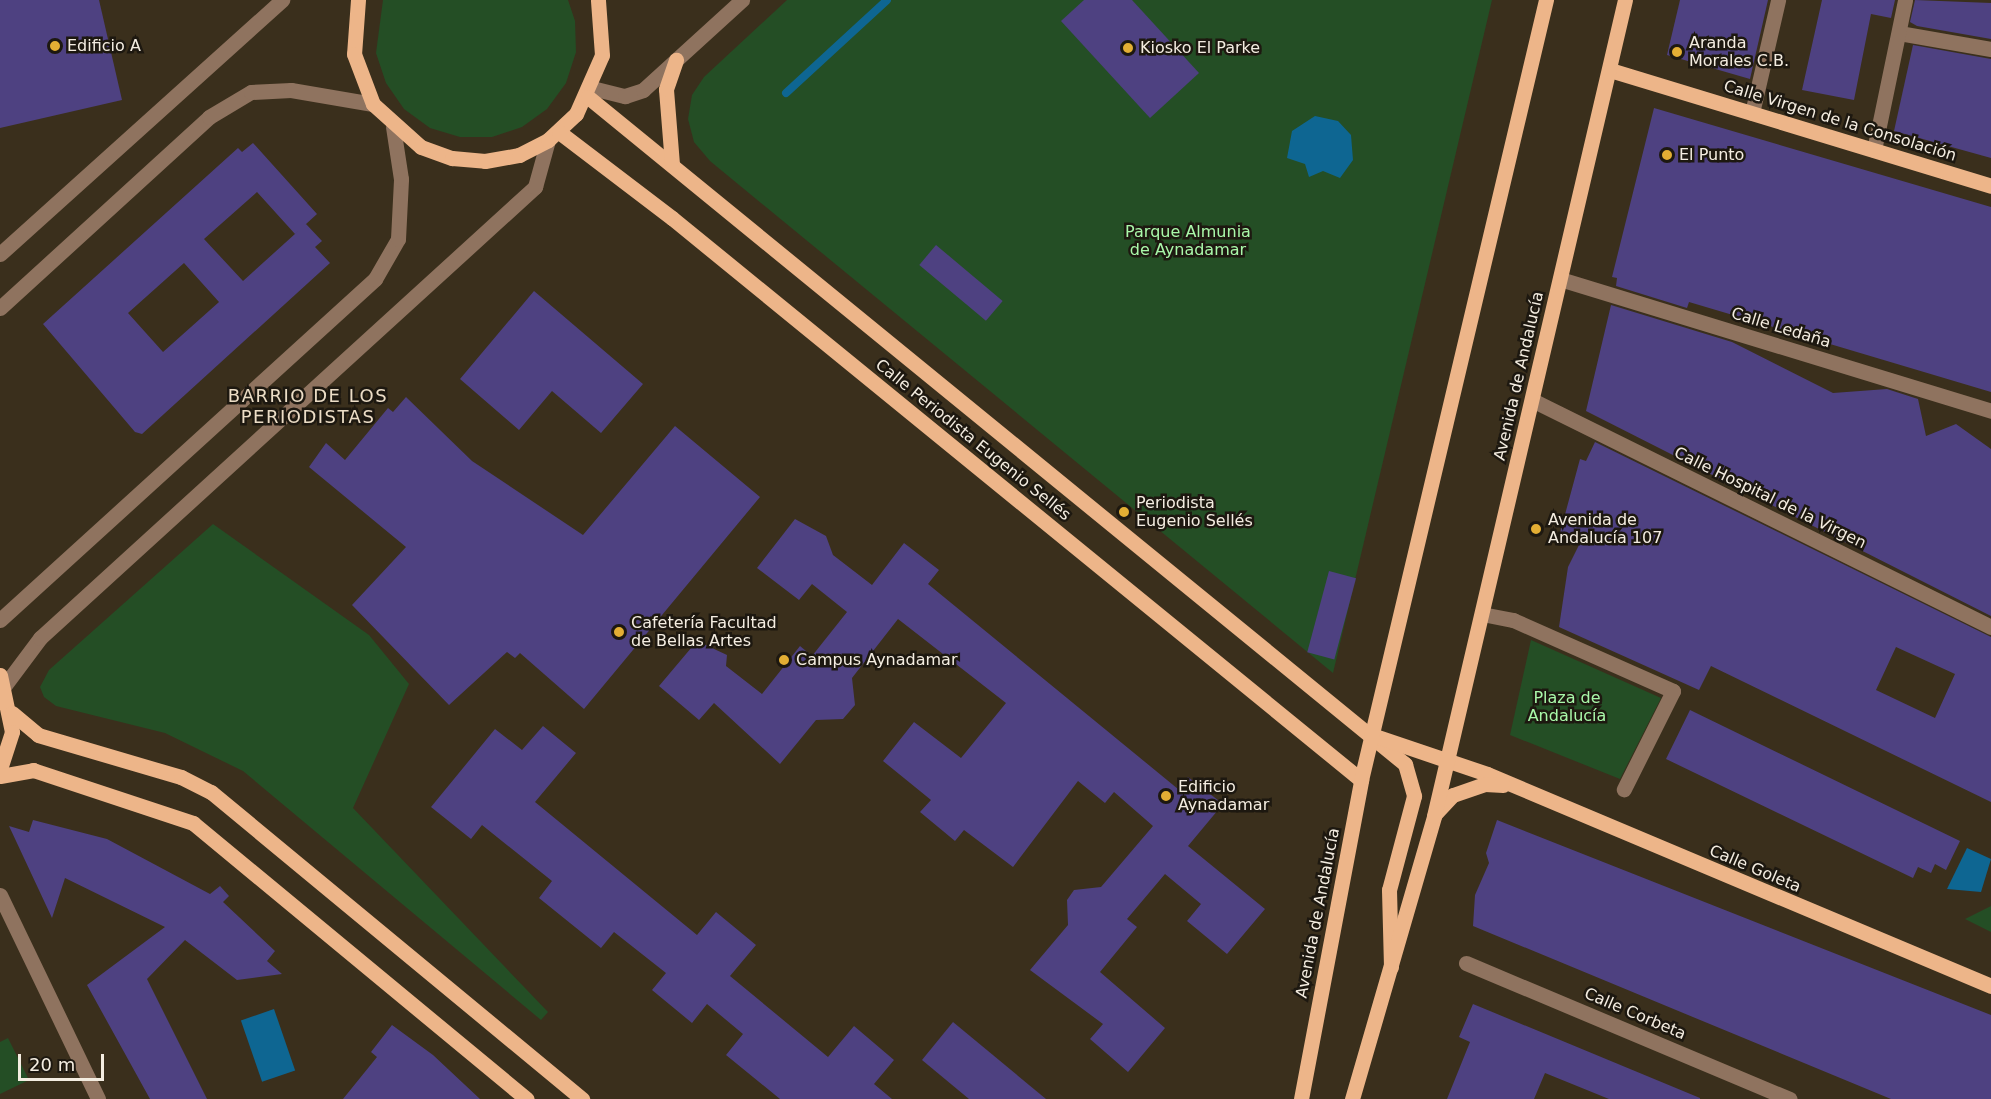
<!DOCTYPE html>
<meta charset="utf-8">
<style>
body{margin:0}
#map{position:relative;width:1991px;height:1099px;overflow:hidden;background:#3a2f1c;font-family:"DejaVu Sans",sans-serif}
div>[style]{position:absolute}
.green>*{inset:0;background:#244e25}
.water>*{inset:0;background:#0e6692;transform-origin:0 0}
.stream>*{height:8px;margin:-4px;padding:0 4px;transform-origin:4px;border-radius:4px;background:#0e6692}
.building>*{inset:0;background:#4e4181;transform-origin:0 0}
.minor>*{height:15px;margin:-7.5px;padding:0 7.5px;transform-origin:7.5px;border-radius:7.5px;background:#8f735f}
.major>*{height:15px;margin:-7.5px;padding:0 7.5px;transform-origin:7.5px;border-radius:7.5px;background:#edb589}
.dots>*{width:16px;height:16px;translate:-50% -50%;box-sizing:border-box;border:3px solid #1d1810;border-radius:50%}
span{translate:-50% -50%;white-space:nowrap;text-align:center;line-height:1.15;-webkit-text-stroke:5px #1d1810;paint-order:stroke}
.poi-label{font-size:16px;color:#f4ede1}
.left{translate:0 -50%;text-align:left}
.street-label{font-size:16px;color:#f4ede1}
.park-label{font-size:16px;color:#a9f8a9}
.neighbourhood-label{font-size:18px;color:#ecddc6;letter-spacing:1.5px}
.scale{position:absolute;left:18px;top:1054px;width:86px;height:27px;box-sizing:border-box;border:3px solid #f4ede1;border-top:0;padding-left:8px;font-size:18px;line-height:21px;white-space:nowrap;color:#f4ede1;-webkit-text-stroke:4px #1d1810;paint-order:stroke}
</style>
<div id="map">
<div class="green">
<div style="clip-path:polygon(383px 0,568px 0,575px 21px,576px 52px,566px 83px,547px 109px,522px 127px,492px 137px,460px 137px,430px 128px,404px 109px,386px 83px,376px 53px)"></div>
<div style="clip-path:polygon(787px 0,1492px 0,1333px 673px,710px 161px,694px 142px,688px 119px,692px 95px,704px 77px)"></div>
<div style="clip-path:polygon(213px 524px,369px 635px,409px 684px,353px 808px,548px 1012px,541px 1020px,243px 771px,165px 733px,56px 706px,44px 697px,40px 687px,49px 670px)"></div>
<div style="clip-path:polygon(1531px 640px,1661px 698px,1620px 779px,1510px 735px)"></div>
<div style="clip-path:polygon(1991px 906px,1991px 932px,1965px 919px)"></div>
<div style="clip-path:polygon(8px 1038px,29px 1080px,0 1094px,0 1042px)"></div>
</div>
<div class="water">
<div style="clip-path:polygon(1315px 116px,1338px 121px,1351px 135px,1353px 160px,1340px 178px,1323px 171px,1309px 177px,1305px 164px,1287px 158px,1292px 131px)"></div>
<div style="clip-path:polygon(1967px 848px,1991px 859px,1981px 892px,1947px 889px)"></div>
<div style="left:274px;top:1009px;width:65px;height:35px;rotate:71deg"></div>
</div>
<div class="stream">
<div style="left:786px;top:93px;width:137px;rotate:-42.6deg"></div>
</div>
<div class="building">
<div style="clip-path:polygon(0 0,99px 0,122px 100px,0 128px)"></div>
<div style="clip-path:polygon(1084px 0,1132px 0,1199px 73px,1150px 118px,1061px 21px)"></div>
<div style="clip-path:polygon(1680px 0,1768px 0,1750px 79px,1667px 55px)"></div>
<div style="clip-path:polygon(1822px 0,1895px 0,1891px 18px,1871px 14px,1854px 100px,1802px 90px)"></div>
<div style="clip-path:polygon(1915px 0,1991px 3px,1991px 39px,1917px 26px,1910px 22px)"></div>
<div style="clip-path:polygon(1913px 45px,1991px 59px,1991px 158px,1894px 131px)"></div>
<div style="clip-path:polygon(1654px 108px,1991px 207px,1991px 392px,1689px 302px,1687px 308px,1616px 286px,1617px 278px,1612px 277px)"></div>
<div style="clip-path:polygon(evenodd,253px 143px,317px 214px,295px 234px,257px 192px,204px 239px,243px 281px,306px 224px,322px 241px,315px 247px,330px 263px,142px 434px,135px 432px,43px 324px,238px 148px,242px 152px,253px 143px,184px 263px,219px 302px,163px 352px,128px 313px,184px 263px)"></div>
<div style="left:936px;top:245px;width:87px;height:26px;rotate:40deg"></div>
<div style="clip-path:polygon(534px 291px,643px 384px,601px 433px,552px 391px,519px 430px,460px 379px)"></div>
<div style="clip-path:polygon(1611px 305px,1732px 342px,1833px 393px,1887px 389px,1918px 399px,1926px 436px,1956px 424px,1991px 449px,1991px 616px,1586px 411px)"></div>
<div style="clip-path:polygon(406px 397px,472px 461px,583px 535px,675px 426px,760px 497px,584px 709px,520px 653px,515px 658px,507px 652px,449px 705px,352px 605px,406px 547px,309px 467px,326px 443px,345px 460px,388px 408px,393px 412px)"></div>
<div style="clip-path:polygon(evenodd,1595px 442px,1991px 637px,1991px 802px,1711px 666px,1699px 690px,1559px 627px,1568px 567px,1580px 543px,1560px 533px,1580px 459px,1586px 461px,1595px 442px,1896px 647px,1955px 674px,1935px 718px,1876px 690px,1896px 647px)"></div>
<div style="clip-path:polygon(795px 519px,826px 536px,833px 555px,872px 585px,904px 543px,939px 570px,928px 584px,1178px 789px,1188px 777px,1223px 804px,1188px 846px,1265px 909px,1227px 954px,1187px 921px,1201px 904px,1165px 874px,1127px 919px,1137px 927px,1100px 972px,1165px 1028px,1128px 1072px,1090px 1039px,1103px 1024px,1030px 970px,1068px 925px,1067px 900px,1074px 890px,1101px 887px,1153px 826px,1114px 792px,1105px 803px,1078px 781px,1013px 867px,964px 830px,955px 841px,920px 812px,931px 800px,883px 761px,914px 722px,961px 758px,1006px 703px,898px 619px,852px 678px,855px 705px,843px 719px,816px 720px,780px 764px,714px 703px,699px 720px,659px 686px,697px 641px,727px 655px,726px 666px,762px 694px,800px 646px,812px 656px,847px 612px,812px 584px,799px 600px,757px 568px)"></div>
<div style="left:1329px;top:571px;width:28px;height:84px;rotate:15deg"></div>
<div style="clip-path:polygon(1690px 710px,1960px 841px,1946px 870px,1935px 864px,1931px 873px,1918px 867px,1913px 878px,1666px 759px)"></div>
<div style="clip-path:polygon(543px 726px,576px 753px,535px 802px,697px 935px,716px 912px,756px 945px,730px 976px,828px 1057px,854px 1026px,894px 1060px,874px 1084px,892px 1099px,780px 1099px,726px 1055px,743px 1034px,707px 1004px,692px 1023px,652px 990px,666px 973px,614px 932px,601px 948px,539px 898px,552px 881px,482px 825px,471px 839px,431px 807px,495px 729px,522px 750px)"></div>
<div style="clip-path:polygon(33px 820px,107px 839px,210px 894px,220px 886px,229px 896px,223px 902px,275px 951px,267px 961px,282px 974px,237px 980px,185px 940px,147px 979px,207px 1099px,150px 1099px,87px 985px,165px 927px,65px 878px,52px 918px,9px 826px,29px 832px)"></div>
<div style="clip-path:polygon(1497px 820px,1991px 1015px,1991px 1099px,1891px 1099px,1473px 926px,1475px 895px,1489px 863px,1486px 853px)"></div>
<div style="clip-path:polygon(1473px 1004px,1700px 1098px,1700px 1099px,1609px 1099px,1545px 1073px,1534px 1099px,1447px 1099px,1470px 1042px,1459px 1037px)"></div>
<div style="clip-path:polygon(953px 1022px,1046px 1099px,969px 1099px,922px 1060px)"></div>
<div style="clip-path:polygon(392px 1025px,433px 1055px,480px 1099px,343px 1099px,377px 1057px,371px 1052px)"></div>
</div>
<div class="minor">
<div style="left:1899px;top:33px;width:93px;rotate:9.9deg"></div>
<div style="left:592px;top:88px;width:34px;rotate:14deg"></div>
<div style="left:625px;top:96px;width:19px;rotate:-18deg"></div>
<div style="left:643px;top:90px;width:134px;rotate:-42.3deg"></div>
<div style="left:1752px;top:113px;width:116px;rotate:-77deg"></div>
<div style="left:1874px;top:150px;width:153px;rotate:-78.3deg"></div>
<div style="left:0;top:254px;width:380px;rotate:-42deg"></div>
<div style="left:1560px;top:279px;width:451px;rotate:17deg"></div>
<div style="left:0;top:308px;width:283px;rotate:-42.4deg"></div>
<div style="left:209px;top:117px;width:49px;rotate:-30.8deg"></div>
<div style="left:251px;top:92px;width:40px;rotate:-2.9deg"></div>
<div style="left:291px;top:90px;width:83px;rotate:9.7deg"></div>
<div style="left:1532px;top:400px;width:512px;rotate:26.31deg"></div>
<div style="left:1482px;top:614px;width:32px;rotate:11deg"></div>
<div style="left:1513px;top:620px;width:175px;rotate:23.9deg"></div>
<div style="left:1673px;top:691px;width:110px;rotate:116.6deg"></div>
<div style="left:0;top:620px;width:507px;rotate:-42.28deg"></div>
<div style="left:375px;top:279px;width:46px;rotate:-60.1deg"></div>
<div style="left:398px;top:239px;width:60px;rotate:-87.1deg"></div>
<div style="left:401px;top:179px;width:53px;rotate:-98.7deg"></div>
<div style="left:5px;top:685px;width:59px;rotate:-53.3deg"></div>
<div style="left:40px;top:638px;width:670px;rotate:-42.34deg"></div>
<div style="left:535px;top:187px;width:49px;rotate:-74.5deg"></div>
<div style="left:0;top:895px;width:226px;rotate:64.3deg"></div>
<div style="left:1466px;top:963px;width:351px;rotate:22.8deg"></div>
</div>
<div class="major">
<div style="left:358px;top:0;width:54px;rotate:94.2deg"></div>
<div style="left:354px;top:54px;width:53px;rotate:69.2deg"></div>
<div style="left:373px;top:104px;width:64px;rotate:41.9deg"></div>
<div style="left:421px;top:147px;width:33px;rotate:20deg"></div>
<div style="left:452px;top:158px;width:33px;rotate:5deg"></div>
<div style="left:485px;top:161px;width:35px;rotate:-10deg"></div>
<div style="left:519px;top:155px;width:33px;rotate:-27deg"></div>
<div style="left:548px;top:140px;width:38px;rotate:-43deg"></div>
<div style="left:576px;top:114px;width:64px;rotate:-66.2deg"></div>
<div style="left:602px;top:55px;width:55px;rotate:-94.2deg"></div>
<div style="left:1610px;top:70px;width:398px;rotate:16.9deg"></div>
<div style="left:588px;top:97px;width:1055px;rotate:39.23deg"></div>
<div style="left:1405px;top:764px;width:33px;rotate:74deg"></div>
<div style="left:1414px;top:796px;width:97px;rotate:104.9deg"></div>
<div style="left:1389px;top:890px;width:77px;rotate:88.5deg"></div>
<div style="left:559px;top:132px;width:142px;rotate:37.3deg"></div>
<div style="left:672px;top:218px;width:889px;rotate:39.2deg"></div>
<div style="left:672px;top:164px;width:75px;rotate:-94.6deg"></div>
<div style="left:666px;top:89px;width:31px;rotate:-71deg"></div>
<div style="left:0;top:675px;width:58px;rotate:78.1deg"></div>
<div style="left:12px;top:732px;width:39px;rotate:108deg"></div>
<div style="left:12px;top:713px;width:34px;rotate:40deg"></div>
<div style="left:38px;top:735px;width:149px;rotate:16.4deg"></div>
<div style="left:181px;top:777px;width:34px;rotate:27deg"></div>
<div style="left:211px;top:792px;width:482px;rotate:39.6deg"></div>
<div style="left:1378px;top:737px;width:115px;rotate:18.7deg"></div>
<div style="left:1487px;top:774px;width:547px;rotate:22.81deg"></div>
<div style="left:0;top:776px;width:34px;rotate:-10deg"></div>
<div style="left:33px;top:770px;width:169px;rotate:18.3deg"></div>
<div style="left:193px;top:823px;width:433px;rotate:39.6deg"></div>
<div style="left:1435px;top:814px;width:26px;rotate:-47deg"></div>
<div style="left:1453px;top:795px;width:34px;rotate:-19deg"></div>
<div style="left:1485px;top:784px;width:18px;rotate:3deg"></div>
<div style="left:1301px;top:1099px;width:325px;rotate:-79.3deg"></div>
<div style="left:1361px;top:780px;width:802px;rotate:-76.66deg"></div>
<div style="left:1352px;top:1099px;width:295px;rotate:-73.8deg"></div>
<div style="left:1434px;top:816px;width:838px;rotate:-76.83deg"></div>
</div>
<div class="dots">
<div style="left:55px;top:46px;background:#e3ae34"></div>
<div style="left:1128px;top:48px;background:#e3ae34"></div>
<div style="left:1677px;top:52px;background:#e3ae34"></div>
<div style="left:1667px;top:155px;background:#e3ae34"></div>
<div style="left:1124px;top:512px;background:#e3ae34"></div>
<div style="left:1536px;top:529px;background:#e3ae34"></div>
<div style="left:619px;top:632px;background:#e3ae34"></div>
<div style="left:784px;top:660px;background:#e3ae34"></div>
<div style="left:1166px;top:796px;background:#e3ae34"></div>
</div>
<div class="poi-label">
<span class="left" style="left:1689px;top:52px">Aranda<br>Morales C.B.</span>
<span class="left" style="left:67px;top:46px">Edificio A</span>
<span class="left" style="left:1140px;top:48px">Kiosko El Parke</span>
<span class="left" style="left:1679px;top:155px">El Punto</span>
<span class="left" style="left:1136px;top:512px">Periodista<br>Eugenio Sellés</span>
<span class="left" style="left:1548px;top:529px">Avenida de<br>Andalucía 107</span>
<span class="left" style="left:631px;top:632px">Cafetería Facultad<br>de Bellas Artes</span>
<span class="left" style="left:796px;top:660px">Campus Aynadamar</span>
<span class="left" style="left:1178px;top:796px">Edificio<br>Aynadamar</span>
</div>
<div class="street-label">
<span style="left:1840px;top:121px;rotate:17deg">Calle Virgen de la Consolación</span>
<span style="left:1781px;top:328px;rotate:17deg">Calle Ledaña</span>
<span style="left:1519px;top:376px;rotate:-77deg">Avenida de Andalucía</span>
<span style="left:973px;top:440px;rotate:39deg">Calle Periodista Eugenio Sellés</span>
<span style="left:1770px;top:498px;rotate:26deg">Calle Hospital de la Virgen</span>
<span style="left:1755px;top:869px;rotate:23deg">Calle Goleta</span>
<span style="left:1318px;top:913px;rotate:-79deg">Avenida de Andalucía</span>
<span style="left:1635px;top:1014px;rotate:23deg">Calle Corbeta</span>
</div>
<div class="park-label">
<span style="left:1188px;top:241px">Parque Almunia<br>de Aynadamar</span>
<span style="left:1567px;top:707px">Plaza de<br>Andalucía</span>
</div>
<div class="neighbourhood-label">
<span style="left:308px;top:407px">BARRIO DE LOS<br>PERIODISTAS</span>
</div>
<div class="scale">20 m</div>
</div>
